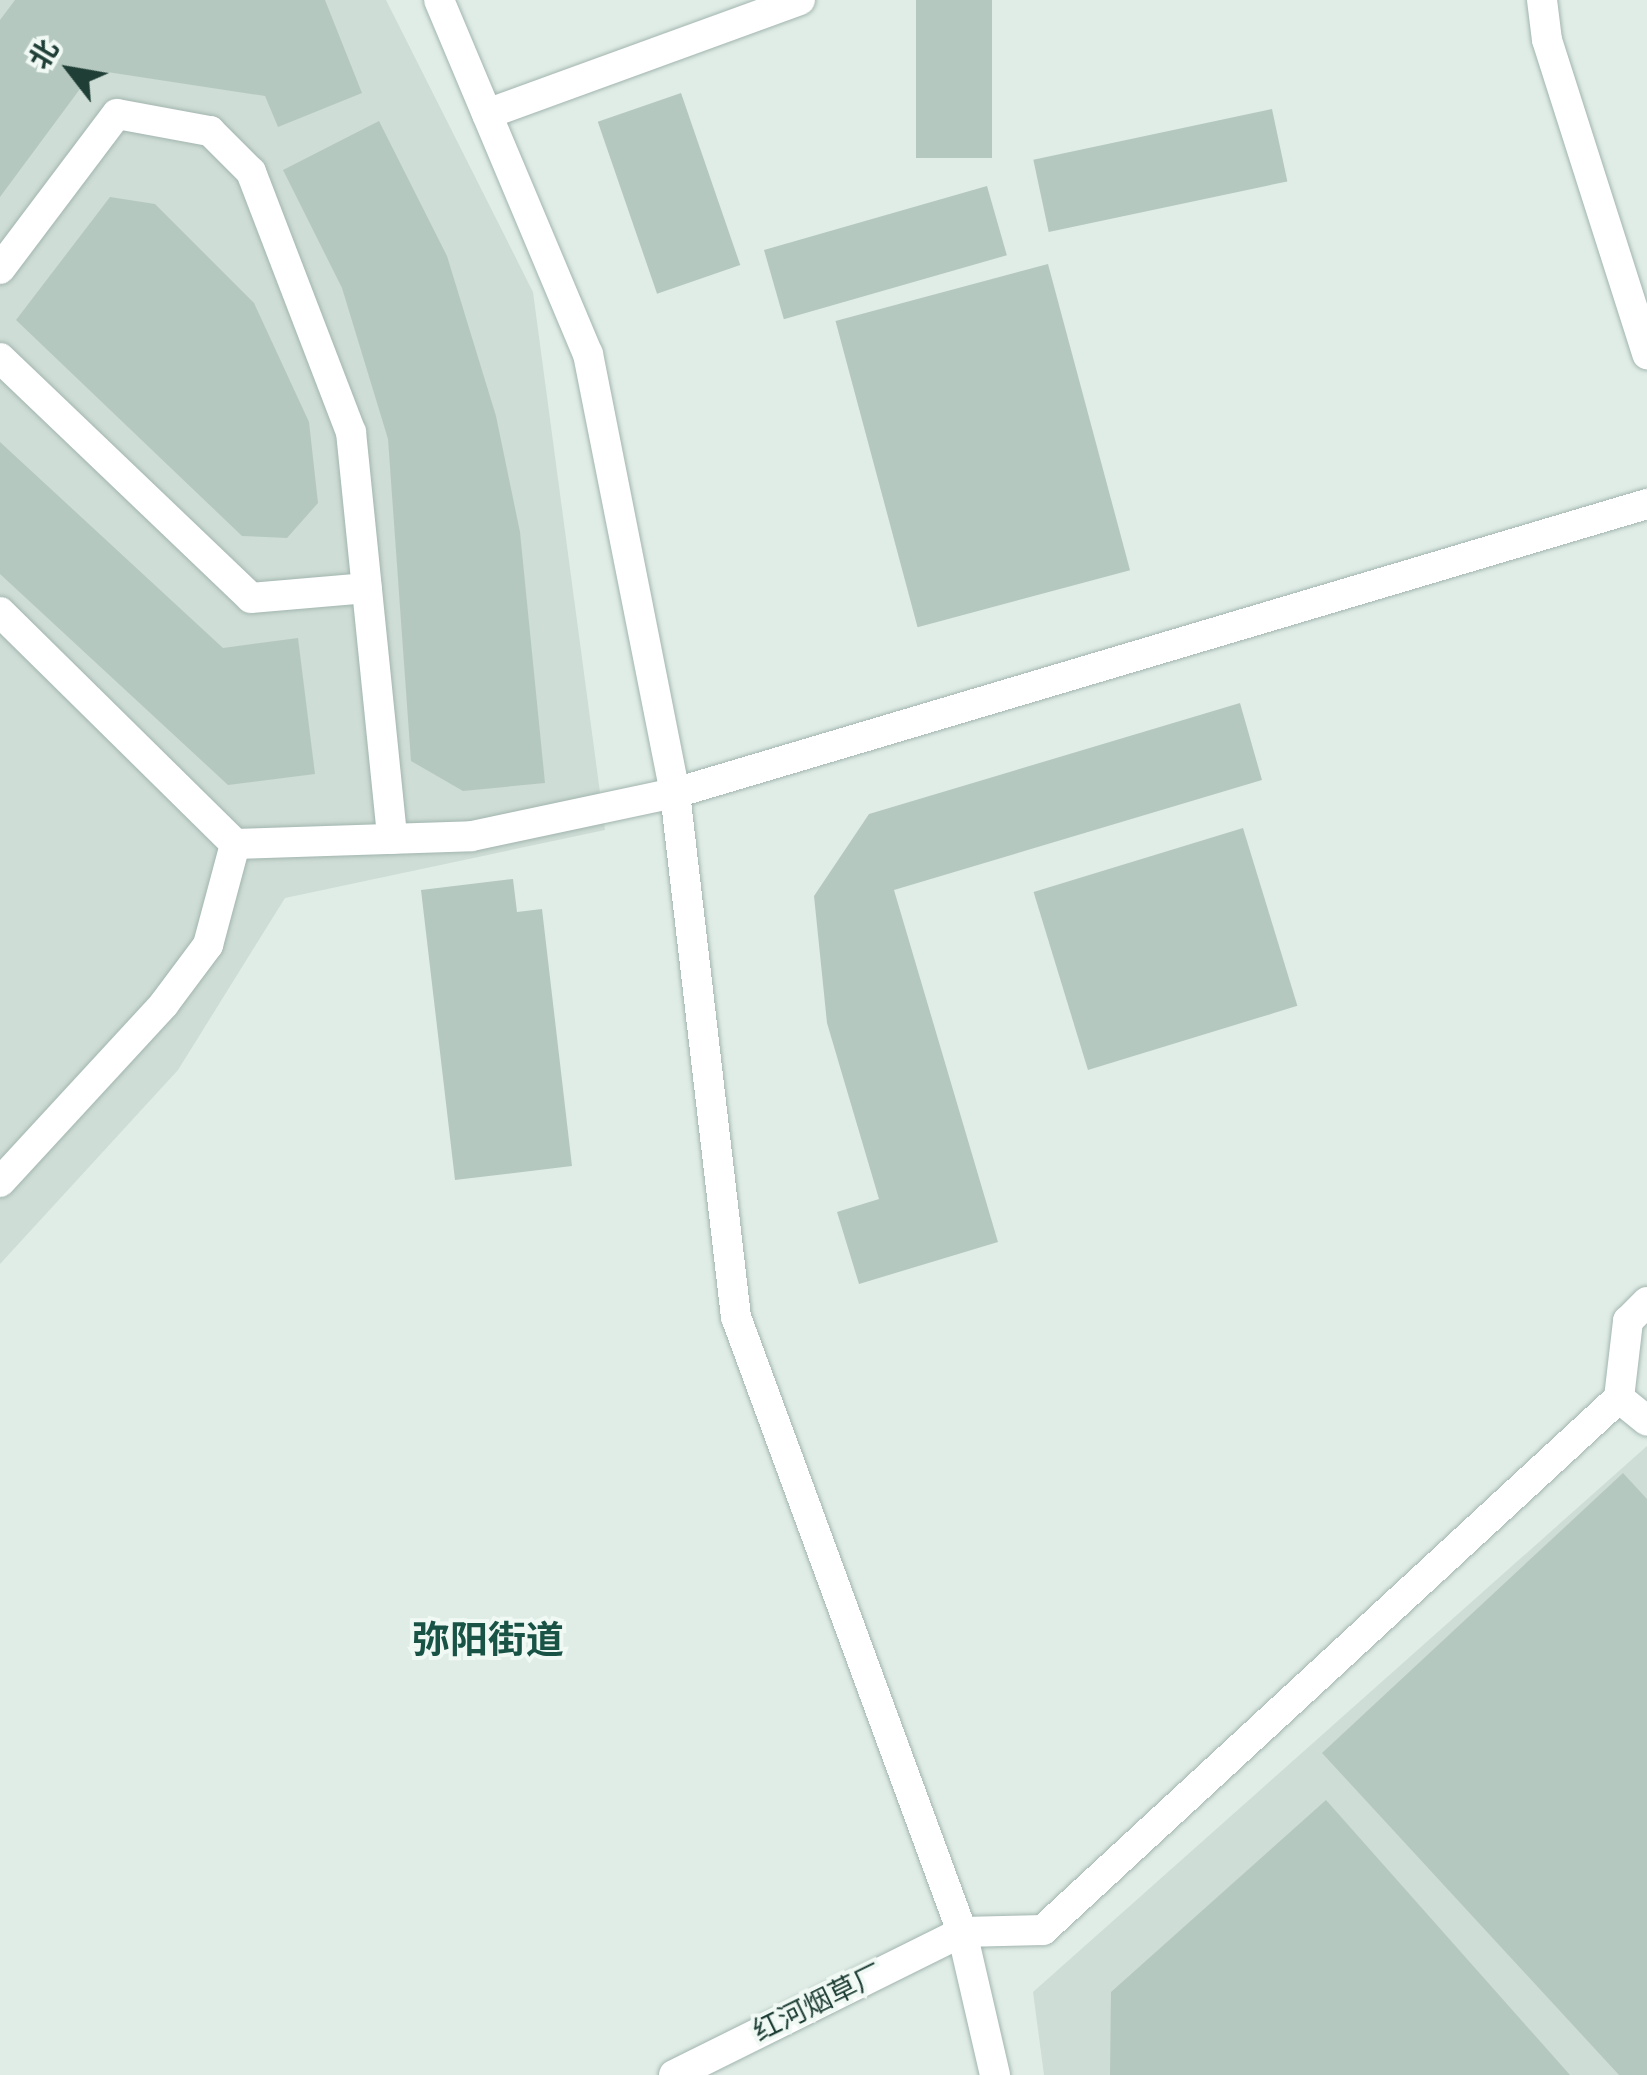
<!DOCTYPE html>
<meta charset="utf-8">
<style>
body{margin:0}
#map{position:relative;width:1647px;height:2075px;overflow:hidden;background:#e0ede7;font-family:"Nunito Sans","Noto Sans SC",sans-serif}
div>[style]{position:absolute}
.built>*{inset:0;background:#ceddd6}
.building>*{inset:0;background:#b5c8c0;transform-origin:0 0}
.roads{filter:drop-shadow(0 0 2px #a2b5ae) drop-shadow(0 0 2px #a2b5ae)}
.minor>*{height:30px;margin:-15px;padding:0 15px;transform-origin:15px;border-radius:15px;background:#fff}
span{translate:-50% -50%;white-space:nowrap;text-align:center;line-height:1.15;-webkit-text-stroke:8px #f1f9f5;paint-order:stroke}
.street-label{font-size:28px;color:#1f3f36}
.district-label{font-size:38px;color:#195345;font-weight:700}
.north{position:absolute;left:20px;top:20px;width:100px;height:100px;-webkit-text-stroke:8px #f1f9f5;paint-order:stroke;rotate:301deg;font-size:28px;font-weight:700;line-height:40px;text-align:center;color:#1f3f36}
.north::after{content:'';display:block;margin:auto;width:35px;height:45px;background:#1f3f36;clip-path:polygon(50% 0,100% 100%,50% 72%,0 100%)}
</style>
<div id="map">
<div class="built">
<div style="clip-path:polygon(0 0,386px 0,533px 292px,605px 830px,285px 898px,178px 1070px,0 1264px)"></div>
<div style="clip-path:polygon(1647px 1446px,1647px 2075px,1044px 2075px,1033px 1992px)"></div>
</div>
<div class="building">
<div style="clip-path:polygon(15px 0,325px 0,362px 93px,278px 127px,265px 96px,94px 70px,0 197px,0 20px)"></div>
<div style="left:916px;top:0;width:76px;height:158px"></div>
<div style="left:681px;top:93px;width:182px;height:88px;rotate:71deg"></div>
<div style="left:1272px;top:109px;width:74px;height:244px;rotate:78deg"></div>
<div style="clip-path:polygon(379px 121px,447px 256px,496px 416px,520px 532px,545px 783px,463px 791px,411px 761px,388px 439px,342px 288px,283px 170px)"></div>
<div style="left:987px;top:186px;width:72px;height:232px;rotate:74deg"></div>
<div style="clip-path:polygon(110px 197px,155px 204px,254px 303px,309px 422px,318px 503px,287px 538px,242px 536px,16px 320px)"></div>
<div style="left:1048px;top:264px;width:317px;height:220px;rotate:75deg"></div>
<div style="clip-path:polygon(0 442px,223px 648px,298px 638px,315px 774px,228px 785px,0 574px)"></div>
<div style="clip-path:polygon(1240px 703px,1262px 780px,894px 890px,998px 1242px,859px 1284px,837px 1212px,879px 1199px,827px 1023px,814px 896px,869px 814px)"></div>
<div style="left:1243px;top:828px;width:186px;height:219px;rotate:73deg"></div>
<div style="clip-path:polygon(513px 879px,517px 912px,542px 909px,572px 1166px,455px 1180px,421px 890px)"></div>
<div style="clip-path:polygon(1623px 1473px,1647px 1499px,1647px 2075px,1619px 2075px,1322px 1753px)"></div>
<div style="clip-path:polygon(1326px 1800px,1570px 2075px,1110px 2075px,1111px 1992px)"></div>
</div>
<div class="roads">
<div class="minor">
<div style="left:439px;top:0;width:384px;rotate:67.2deg"></div>
<div style="left:588px;top:354px;width:448px;rotate:78.8deg"></div>
<div style="left:675px;top:793px;width:528px;rotate:83.36deg"></div>
<div style="left:736px;top:1317px;width:655px;rotate:69.82deg"></div>
<div style="left:962px;top:1932px;width:147px;rotate:77deg"></div>
<div style="left:1542px;top:0;width:40px;rotate:82.9deg"></div>
<div style="left:1547px;top:40px;width:330px;rotate:72.3deg"></div>
<div style="left:487px;top:114px;width:333px;rotate:-20deg"></div>
<div style="left:0;top:269px;width:194px;rotate:-53deg"></div>
<div style="left:117px;top:114px;width:95px;rotate:10.4deg"></div>
<div style="left:210px;top:131px;width:58px;rotate:45deg"></div>
<div style="left:251px;top:172px;width:279px;rotate:69deg"></div>
<div style="left:351px;top:432px;width:409px;rotate:84.2deg"></div>
<div style="left:0;top:358px;width:347px;rotate:43.7deg"></div>
<div style="left:251px;top:598px;width:116px;rotate:-4.9deg"></div>
<div style="left:0;top:612px;width:330px;rotate:44.6deg"></div>
<div style="left:235px;top:844px;width:237px;rotate:-1.9deg"></div>
<div style="left:472px;top:836px;width:208px;rotate:-12deg"></div>
<div style="left:675px;top:793px;width:1014px;rotate:-16.56deg"></div>
<div style="left:0;top:1182px;width:242px;rotate:-47.3deg"></div>
<div style="left:164px;top:1004px;width:74px;rotate:-53.3deg"></div>
<div style="left:208px;top:945px;width:105px;rotate:-75deg"></div>
<div style="left:1619px;top:1398px;width:36px;rotate:39deg"></div>
<div style="left:674px;top:2075px;width:322px;rotate:-26.4deg"></div>
<div style="left:962px;top:1932px;width:81px;rotate:-1.4deg"></div>
<div style="left:1043px;top:1930px;width:784px;rotate:-42.73deg"></div>
<div style="left:1619px;top:1398px;width:78px;rotate:-83.3deg"></div>
<div style="left:1628px;top:1321px;width:27px;rotate:-45deg"></div>
</div>
</div>
<div class="street-label">
<span style="left:818px;top:2003px;rotate:-26deg">红河烟草厂</span>
</div>
<div class="district-label">
<span style="left:488px;top:1641px">弥阳街道</span>
</div>
<div class="north">北</div>
</div>
